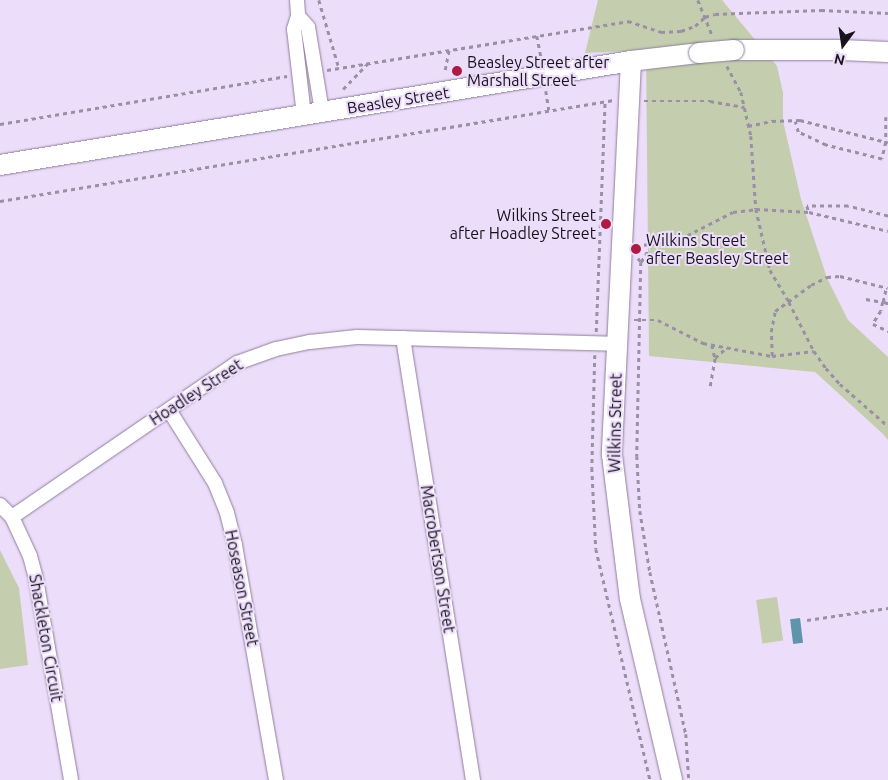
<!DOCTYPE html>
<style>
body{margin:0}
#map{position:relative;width:888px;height:780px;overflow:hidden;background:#ecddfa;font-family:Ubuntu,sans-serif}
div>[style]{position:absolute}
.green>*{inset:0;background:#c4ceae;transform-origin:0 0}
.water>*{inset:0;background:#6094aa;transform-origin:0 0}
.path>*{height:2.5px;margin-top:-1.25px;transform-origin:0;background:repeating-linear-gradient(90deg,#9a8fa5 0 4px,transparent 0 8px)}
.roads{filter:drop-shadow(0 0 1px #8d7f9a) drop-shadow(0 0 1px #8d7f9a)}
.street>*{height:14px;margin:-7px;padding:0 7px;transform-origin:7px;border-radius:7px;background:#fff}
.secondary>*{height:20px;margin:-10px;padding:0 10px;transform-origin:10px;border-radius:10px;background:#fff}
.bridges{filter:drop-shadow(0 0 1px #8d7f9a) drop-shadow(0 0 1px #8d7f9a)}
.secondary-bridge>*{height:20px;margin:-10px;padding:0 10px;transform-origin:10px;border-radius:10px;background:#fff}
.dots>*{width:14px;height:14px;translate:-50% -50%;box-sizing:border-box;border:2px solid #ecddfa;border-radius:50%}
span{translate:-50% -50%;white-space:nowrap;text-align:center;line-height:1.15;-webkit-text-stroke:4px #ecddfa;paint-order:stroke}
.poi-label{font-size:16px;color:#17121b}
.left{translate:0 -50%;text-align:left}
.right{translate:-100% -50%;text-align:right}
.street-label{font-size:16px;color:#17121b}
.north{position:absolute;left:818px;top:20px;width:50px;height:50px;-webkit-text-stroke:4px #ecddfa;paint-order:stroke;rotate:194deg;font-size:14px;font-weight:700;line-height:20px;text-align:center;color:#17121b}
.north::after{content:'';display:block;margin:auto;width:18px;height:22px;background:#17121b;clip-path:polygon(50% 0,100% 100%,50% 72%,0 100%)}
</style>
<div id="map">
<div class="green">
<div style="clip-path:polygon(598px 0,722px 0,777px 66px,783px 93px,783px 121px,801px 199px,827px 278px,848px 320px,888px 357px,888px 440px,883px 434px,815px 372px,649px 356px,646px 50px,585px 53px)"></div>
<div style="clip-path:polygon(0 550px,19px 588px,28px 665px,0 669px)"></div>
<div style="left:777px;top:597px;width:44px;height:21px;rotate:82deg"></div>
</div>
<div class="water">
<div style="left:800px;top:618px;width:25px;height:10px;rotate:83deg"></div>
</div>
<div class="path">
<div style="left:319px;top:0;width:71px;rotate:73.6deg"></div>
<div style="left:698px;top:0;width:40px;rotate:68deg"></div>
<div style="left:537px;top:36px;width:25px;rotate:79deg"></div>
<div style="left:727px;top:66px;width:30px;rotate:62deg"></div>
<div style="left:741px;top:92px;width:45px;rotate:77.2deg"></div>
<div style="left:751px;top:136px;width:73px;rotate:86.1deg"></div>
<div style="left:756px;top:209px;width:63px;rotate:77.1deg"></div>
<div style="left:770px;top:270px;width:37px;rotate:59deg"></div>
<div style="left:789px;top:302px;width:55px;rotate:63deg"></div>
<div style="left:814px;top:351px;width:21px;rotate:55deg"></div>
<div style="left:826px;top:368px;width:21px;rotate:49deg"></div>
<div style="left:840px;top:384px;width:64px;rotate:41.2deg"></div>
<div style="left:327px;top:70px;width:305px;rotate:-9.2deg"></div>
<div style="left:628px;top:21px;width:35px;rotate:18deg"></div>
<div style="left:661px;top:32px;width:20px;rotate:-3deg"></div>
<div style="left:681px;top:31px;width:15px;rotate:-20deg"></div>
<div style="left:695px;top:26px;width:13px;rotate:-42deg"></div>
<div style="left:705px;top:17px;width:10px;rotate:-17deg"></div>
<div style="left:715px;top:14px;width:106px;rotate:-2.2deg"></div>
<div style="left:821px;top:10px;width:67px;rotate:2.6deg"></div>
<div style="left:445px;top:70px;width:20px;rotate:-79deg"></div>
<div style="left:343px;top:89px;width:35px;rotate:-46deg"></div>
<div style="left:546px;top:91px;width:19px;rotate:81deg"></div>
<div style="left:644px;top:101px;width:66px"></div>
<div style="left:710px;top:101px;width:35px;rotate:10deg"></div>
<div style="left:886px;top:117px;width:25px;rotate:90deg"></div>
<div style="left:886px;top:142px;width:2px;rotate:27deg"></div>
<div style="left:0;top:124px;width:291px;rotate:-9.5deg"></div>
<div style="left:748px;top:126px;width:25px;rotate:-12deg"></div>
<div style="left:772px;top:121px;width:28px;rotate:-2deg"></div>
<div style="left:800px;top:120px;width:89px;rotate:14.3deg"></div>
<div style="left:886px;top:142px;width:17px;rotate:103deg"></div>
<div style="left:882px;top:159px;width:58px;rotate:-166deg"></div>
<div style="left:826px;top:145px;width:31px;rotate:-155deg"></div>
<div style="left:798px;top:132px;width:11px;rotate:-105deg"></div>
<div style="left:0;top:201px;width:622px;rotate:-9.34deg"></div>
<div style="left:888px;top:216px;width:41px;rotate:-166deg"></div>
<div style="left:848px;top:206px;width:41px;rotate:180deg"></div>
<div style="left:807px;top:206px;width:6px;rotate:72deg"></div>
<div style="left:809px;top:212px;width:81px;rotate:13.5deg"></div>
<div style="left:636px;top:246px;width:45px;rotate:-9deg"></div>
<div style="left:680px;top:239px;width:59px;rotate:-27deg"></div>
<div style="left:733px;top:212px;width:23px;rotate:-7deg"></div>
<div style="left:756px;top:209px;width:53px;rotate:3.2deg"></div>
<div style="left:638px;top:258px;width:5px;rotate:53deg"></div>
<div style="left:641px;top:262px;width:194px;rotate:91.2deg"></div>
<div style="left:637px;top:456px;width:55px;rotate:86.9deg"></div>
<div style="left:640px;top:511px;width:62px;rotate:80.7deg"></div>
<div style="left:650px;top:572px;width:166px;rotate:77.5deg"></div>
<div style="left:686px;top:734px;width:46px;rotate:86.3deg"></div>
<div style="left:641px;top:262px;width:21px;rotate:-59deg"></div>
<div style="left:866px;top:299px;width:17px;rotate:10deg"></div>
<div style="left:883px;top:302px;width:14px;rotate:-78deg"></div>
<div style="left:888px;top:304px;width:5px;rotate:-158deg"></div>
<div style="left:883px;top:302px;width:9px;rotate:103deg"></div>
<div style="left:881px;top:311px;width:15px;rotate:122deg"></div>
<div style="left:873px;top:324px;width:17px;rotate:25deg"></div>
<div style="left:634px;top:320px;width:24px"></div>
<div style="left:658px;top:320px;width:51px;rotate:27.1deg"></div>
<div style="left:703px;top:343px;width:70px;rotate:10.7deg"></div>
<div style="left:772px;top:356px;width:24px;rotate:-92deg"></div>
<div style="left:771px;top:332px;width:21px;rotate:-79deg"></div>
<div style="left:775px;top:311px;width:44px;rotate:-35.8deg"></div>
<div style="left:811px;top:285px;width:18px;rotate:-27deg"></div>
<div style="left:827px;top:277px;width:13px;rotate:-4deg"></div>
<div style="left:840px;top:276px;width:49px;rotate:14deg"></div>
<div style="left:596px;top:332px;width:231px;rotate:-87.8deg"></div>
<div style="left:712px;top:345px;width:13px;rotate:77deg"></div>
<div style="left:595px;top:355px;width:113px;rotate:91.5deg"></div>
<div style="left:592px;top:468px;width:81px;rotate:87.2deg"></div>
<div style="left:596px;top:549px;width:237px;rotate:76.8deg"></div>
<div style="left:772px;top:356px;width:42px;rotate:-6.8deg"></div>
<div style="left:710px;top:386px;width:28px;rotate:-80deg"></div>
<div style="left:715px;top:358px;width:15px;rotate:-42deg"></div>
<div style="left:807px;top:620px;width:82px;rotate:-8.4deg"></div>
</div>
<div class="roads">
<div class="street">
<div style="left:297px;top:0;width:16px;rotate:86deg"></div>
<div style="left:298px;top:16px;width:14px;rotate:107deg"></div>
<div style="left:294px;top:29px;width:87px;rotate:83.4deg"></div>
<div style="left:298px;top:16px;width:15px;rotate:48deg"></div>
<div style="left:308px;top:27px;width:86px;rotate:80.6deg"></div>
<div style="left:403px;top:338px;width:448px;rotate:81deg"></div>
<div style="left:169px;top:410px;width:86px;rotate:57.8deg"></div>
<div style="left:215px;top:483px;width:32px;rotate:68deg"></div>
<div style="left:227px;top:513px;width:33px;rotate:76deg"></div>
<div style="left:235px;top:545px;width:239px;rotate:80.1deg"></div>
<div style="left:0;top:505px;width:17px;rotate:45deg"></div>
<div style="left:12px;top:517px;width:43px;rotate:65.2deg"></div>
<div style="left:30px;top:556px;width:24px;rotate:75deg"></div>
<div style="left:36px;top:579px;width:204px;rotate:80.1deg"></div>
<div style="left:12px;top:517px;width:273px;rotate:-34.4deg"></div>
<div style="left:237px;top:363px;width:41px;rotate:-19.7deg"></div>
<div style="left:276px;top:349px;width:35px;rotate:-12deg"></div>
<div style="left:310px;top:342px;width:47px;rotate:-6.1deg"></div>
<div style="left:357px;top:337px;width:259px;rotate:1.5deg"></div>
</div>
<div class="secondary">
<div style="left:734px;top:50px;width:107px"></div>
<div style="left:841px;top:50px;width:47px;rotate:2.4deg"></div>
<div style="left:631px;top:61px;width:394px;rotate:92.8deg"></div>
<div style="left:612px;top:455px;width:145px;rotate:82.9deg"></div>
<div style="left:630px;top:599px;width:186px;rotate:76.9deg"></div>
<div style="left:0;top:165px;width:640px;rotate:-9.36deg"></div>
<div style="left:631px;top:61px;width:68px;rotate:-6.7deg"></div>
</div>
</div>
<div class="bridges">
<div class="secondary-bridge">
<div style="left:699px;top:53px;width:35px;rotate:-5deg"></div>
</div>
</div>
<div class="dots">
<div style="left:457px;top:71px;background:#ad1a43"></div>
<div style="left:606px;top:224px;background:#ad1a43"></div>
<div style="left:636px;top:249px;background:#ad1a43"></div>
</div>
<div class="poi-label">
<span class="left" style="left:467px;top:71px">Beasley Street after<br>Marshall Street</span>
<span class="right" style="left:596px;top:224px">Wilkins Street<br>after Hoadley Street</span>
<span class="left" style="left:646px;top:249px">Wilkins Street<br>after Beasley Street</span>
</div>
<div class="street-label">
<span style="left:398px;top:100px;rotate:-9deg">Beasley Street</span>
<span style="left:196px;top:392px;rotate:-33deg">Hoadley Street</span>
<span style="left:615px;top:423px;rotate:-89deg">Wilkins Street</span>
<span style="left:438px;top:559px;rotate:81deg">Macrobertson Street</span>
<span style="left:242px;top:588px;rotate:79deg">Hoseason Street</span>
<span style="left:46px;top:638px;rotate:80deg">Shackleton Circuit</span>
</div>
<div class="north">N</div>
</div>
